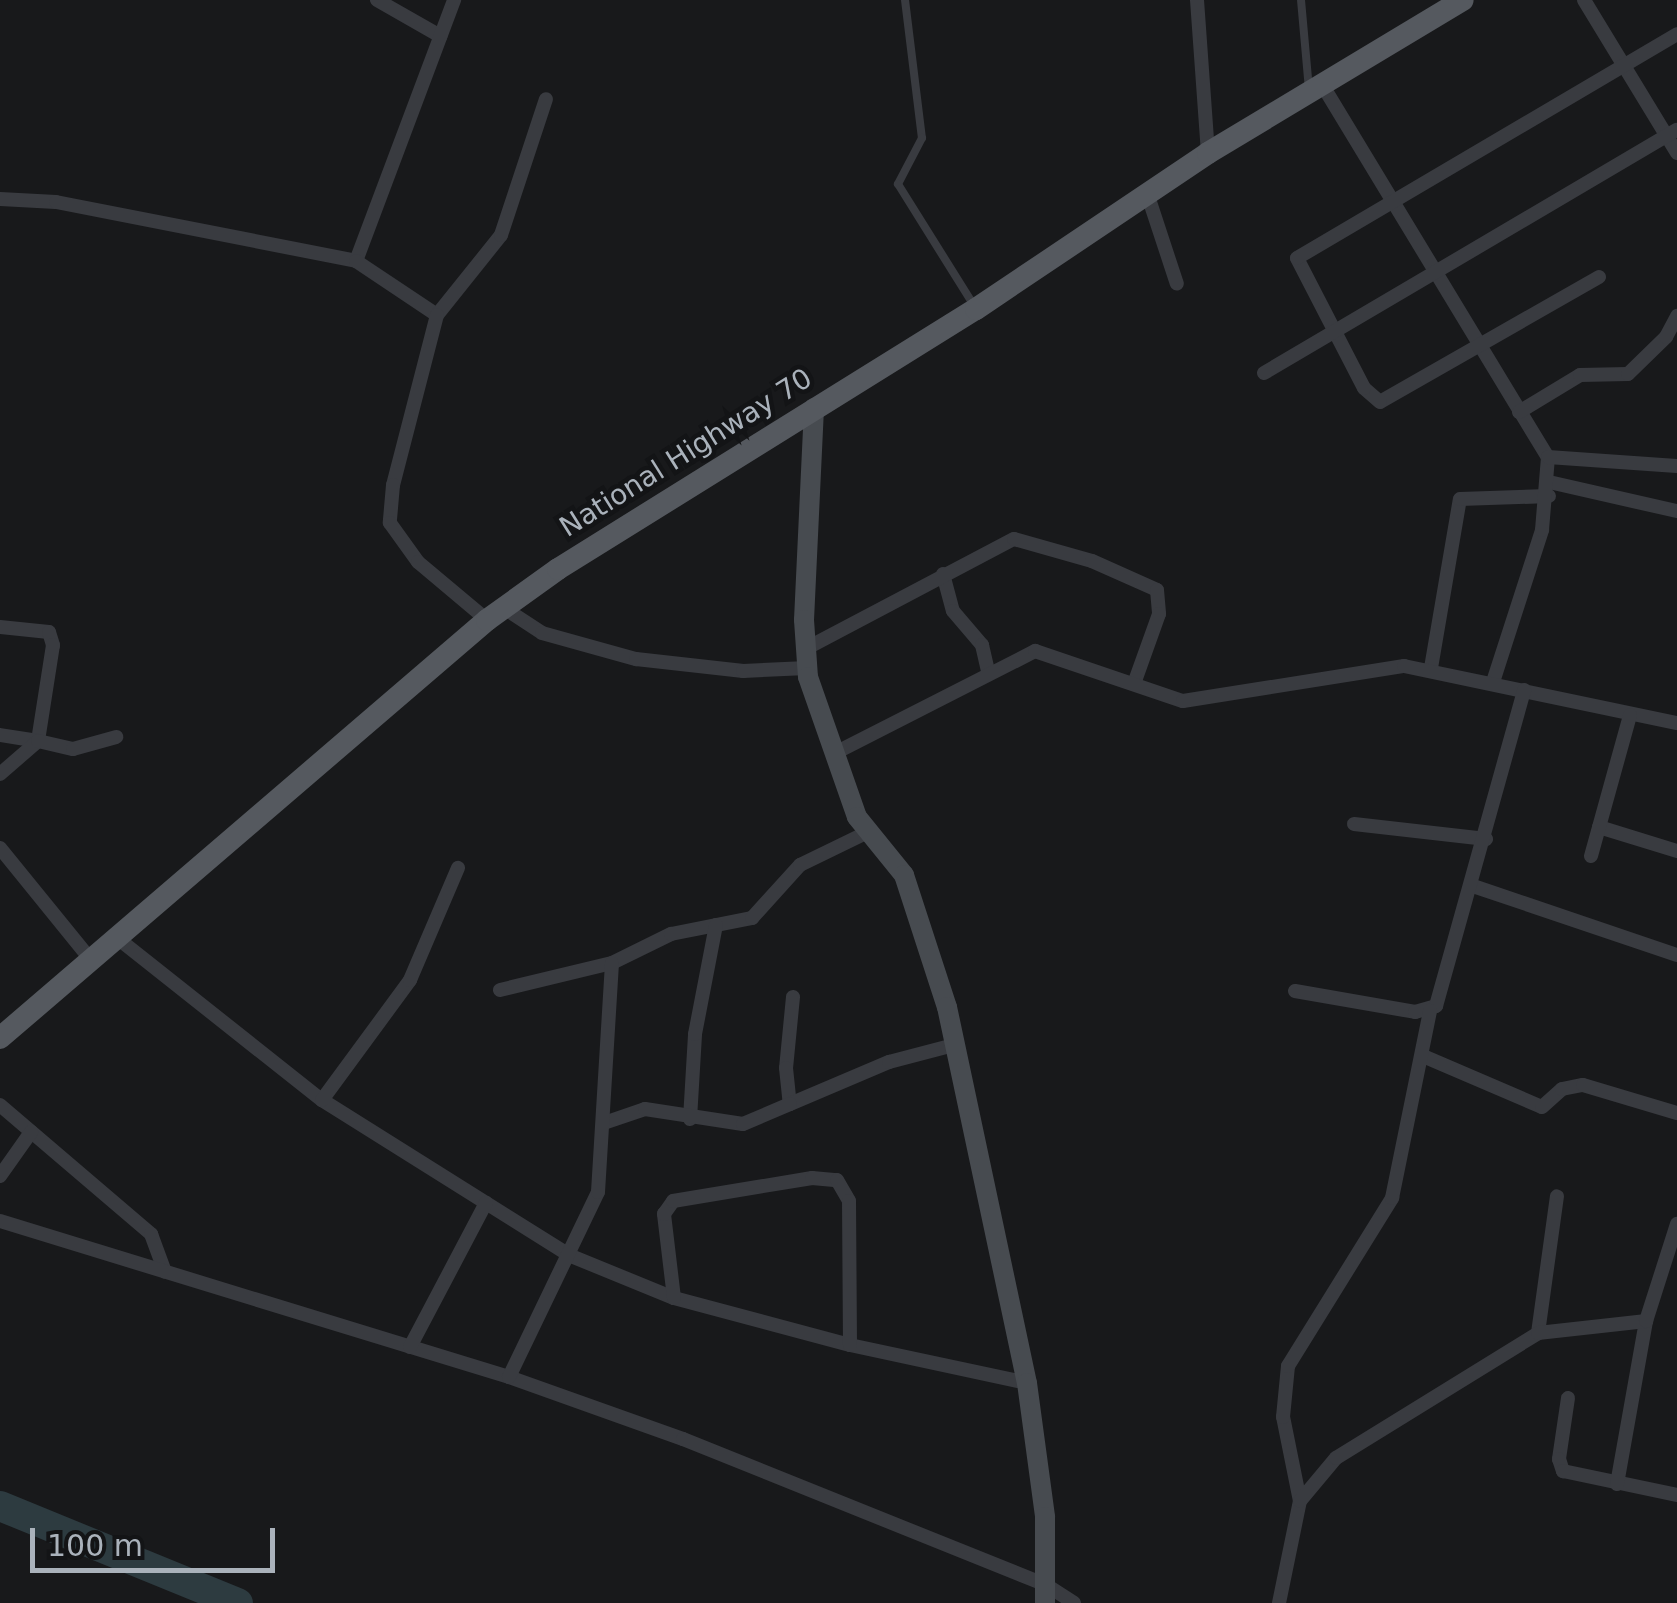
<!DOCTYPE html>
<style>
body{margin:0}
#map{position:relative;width:1677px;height:1603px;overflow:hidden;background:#18191b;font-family:"DejaVu Sans",sans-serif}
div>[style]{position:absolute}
.river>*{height:30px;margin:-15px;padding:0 15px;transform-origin:15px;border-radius:15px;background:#2d3b40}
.lane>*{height:8px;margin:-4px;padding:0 4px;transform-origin:4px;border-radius:4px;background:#393b40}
.street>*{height:14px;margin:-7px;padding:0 7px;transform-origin:7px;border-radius:7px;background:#393b40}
.secondary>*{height:20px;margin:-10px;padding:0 10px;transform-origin:10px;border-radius:10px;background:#474b50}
.primary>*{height:22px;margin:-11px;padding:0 11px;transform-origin:11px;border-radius:11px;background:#55595f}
span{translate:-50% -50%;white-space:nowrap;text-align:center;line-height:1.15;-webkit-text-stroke:9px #131416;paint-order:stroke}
.street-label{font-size:28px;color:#aab2bb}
.scale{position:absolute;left:30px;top:1528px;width:245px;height:45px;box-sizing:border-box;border:5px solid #aab2bb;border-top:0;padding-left:12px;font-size:30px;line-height:35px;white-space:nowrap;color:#aab2bb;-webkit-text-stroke:8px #131416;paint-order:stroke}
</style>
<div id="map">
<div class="river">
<div style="left:0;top:1506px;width:257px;rotate:22.2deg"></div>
</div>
<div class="lane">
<div style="left:905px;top:0;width:139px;rotate:83deg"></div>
<div style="left:922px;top:138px;width:52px;rotate:117.6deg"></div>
<div style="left:898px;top:184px;width:142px;rotate:58deg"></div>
<div style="left:1301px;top:0;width:89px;rotate:84.9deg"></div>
</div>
<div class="street">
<div style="left:377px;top:0;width:73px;rotate:29.7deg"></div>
<div style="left:1197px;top:0;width:153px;rotate:85.9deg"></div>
<div style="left:1584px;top:0;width:179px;rotate:58.7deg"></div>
<div style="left:1323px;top:86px;width:434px;rotate:58.8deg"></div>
<div style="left:0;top:199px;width:56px;rotate:3.1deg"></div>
<div style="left:56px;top:202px;width:306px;rotate:11.1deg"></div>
<div style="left:356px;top:261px;width:279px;rotate:-69.4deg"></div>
<div style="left:1149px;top:199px;width:89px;rotate:71.8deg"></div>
<div style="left:356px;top:261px;width:97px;rotate:33.7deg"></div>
<div style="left:437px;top:315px;width:102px;rotate:-51.3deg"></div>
<div style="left:501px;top:235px;width:143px;rotate:-71.7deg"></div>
<div style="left:1599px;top:277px;width:252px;rotate:150.3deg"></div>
<div style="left:1380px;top:402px;width:21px;rotate:-139deg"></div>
<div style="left:1364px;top:388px;width:146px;rotate:-117.3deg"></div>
<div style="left:1297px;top:258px;width:441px;rotate:-30.5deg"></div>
<div style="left:437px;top:315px;width:176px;rotate:104.5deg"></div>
<div style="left:393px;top:485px;width:38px;rotate:95deg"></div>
<div style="left:390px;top:523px;width:48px;rotate:54.3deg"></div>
<div style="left:418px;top:562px;width:90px;rotate:40deg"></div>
<div style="left:1264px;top:373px;width:479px;rotate:-30.5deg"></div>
<div style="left:1519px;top:412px;width:71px;rotate:-31.2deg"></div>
<div style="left:1580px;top:375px;width:48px;rotate:-1.2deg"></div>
<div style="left:1628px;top:374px;width:53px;rotate:-44.2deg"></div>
<div style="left:1666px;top:337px;width:24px;rotate:-62deg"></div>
<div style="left:1549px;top:482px;width:131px;rotate:12.8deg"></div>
<div style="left:943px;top:574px;width:38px;rotate:75deg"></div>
<div style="left:953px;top:611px;width:45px;rotate:49.5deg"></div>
<div style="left:982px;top:645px;width:26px;rotate:77deg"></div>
<div style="left:504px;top:608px;width:45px;rotate:33.3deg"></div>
<div style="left:542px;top:633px;width:98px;rotate:15.5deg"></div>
<div style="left:636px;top:659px;width:108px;rotate:6.4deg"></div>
<div style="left:743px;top:671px;width:64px;rotate:-2.7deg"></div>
<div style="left:0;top:627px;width:49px;rotate:5.8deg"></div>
<div style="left:49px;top:632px;width:14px;rotate:73deg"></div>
<div style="left:53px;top:645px;width:97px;rotate:98.9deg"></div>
<div style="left:38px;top:741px;width:38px;rotate:-171deg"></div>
<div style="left:805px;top:649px;width:236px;rotate:-27.8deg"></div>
<div style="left:1014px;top:539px;width:81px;rotate:15.8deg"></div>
<div style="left:1092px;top:561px;width:71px;rotate:24deg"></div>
<div style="left:1157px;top:590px;width:24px;rotate:85deg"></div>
<div style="left:1159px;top:614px;width:74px;rotate:109.7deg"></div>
<div style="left:1431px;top:668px;width:171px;rotate:-80.3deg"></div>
<div style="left:1460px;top:499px;width:89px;rotate:-1.9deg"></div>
<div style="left:1493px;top:682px;width:160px;rotate:-72.1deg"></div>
<div style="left:1542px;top:530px;width:73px;rotate:-85.3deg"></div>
<div style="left:1548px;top:457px;width:129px;rotate:4deg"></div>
<div style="left:835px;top:753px;width:225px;rotate:-27deg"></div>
<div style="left:1035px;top:651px;width:156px;rotate:18.7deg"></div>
<div style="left:1183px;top:701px;width:224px;rotate:-9deg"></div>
<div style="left:1404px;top:666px;width:279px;rotate:11.8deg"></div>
<div style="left:0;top:774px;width:50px;rotate:-41deg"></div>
<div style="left:38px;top:741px;width:36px;rotate:13deg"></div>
<div style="left:73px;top:749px;width:45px;rotate:-15.6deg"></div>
<div style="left:1354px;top:824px;width:133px;rotate:6.5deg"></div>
<div style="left:1599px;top:827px;width:82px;rotate:17.1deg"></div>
<div style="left:0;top:848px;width:144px;rotate:50.9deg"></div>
<div style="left:1591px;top:856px;width:146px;rotate:-74.5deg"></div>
<div style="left:1473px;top:886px;width:215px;rotate:18.7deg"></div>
<div style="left:116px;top:937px;width:263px;rotate:38.4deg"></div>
<div style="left:322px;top:1100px;width:294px;rotate:32.1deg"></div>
<div style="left:571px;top:1256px;width:111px;rotate:22.2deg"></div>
<div style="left:674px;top:1298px;width:182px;rotate:15deg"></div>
<div style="left:850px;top:1345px;width:181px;rotate:12.1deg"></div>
<div style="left:500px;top:990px;width:115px;rotate:-13.6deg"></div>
<div style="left:612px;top:963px;width:66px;rotate:-26.2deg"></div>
<div style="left:671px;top:934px;width:83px;rotate:-11.2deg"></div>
<div style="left:752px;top:918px;width:72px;rotate:-47.8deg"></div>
<div style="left:800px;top:865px;width:76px;rotate:-25.9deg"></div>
<div style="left:1295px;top:991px;width:122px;rotate:9.9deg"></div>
<div style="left:1415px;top:1012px;width:22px;rotate:-16deg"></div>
<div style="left:1436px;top:1006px;width:328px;rotate:-74.4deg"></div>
<div style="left:793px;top:997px;width:71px;rotate:95.6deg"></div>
<div style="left:786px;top:1068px;width:36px;rotate:84deg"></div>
<div style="left:790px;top:1104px;width:108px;rotate:-23deg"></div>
<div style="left:889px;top:1062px;width:67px;rotate:-14.7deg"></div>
<div style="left:1423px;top:1056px;width:129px;rotate:23.2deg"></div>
<div style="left:1542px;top:1107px;width:27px;rotate:-42deg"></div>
<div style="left:1562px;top:1089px;width:21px;rotate:-11deg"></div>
<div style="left:1583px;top:1085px;width:98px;rotate:16.6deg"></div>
<div style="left:322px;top:1100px;width:149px;rotate:-53.7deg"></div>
<div style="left:410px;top:980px;width:122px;rotate:-66.8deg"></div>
<div style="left:0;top:1105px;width:199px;rotate:40.5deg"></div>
<div style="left:151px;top:1234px;width:40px;rotate:69.8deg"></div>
<div style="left:690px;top:1119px;width:85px;rotate:-86.6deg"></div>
<div style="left:695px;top:1034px;width:111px;rotate:-79.1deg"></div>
<div style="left:604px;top:1123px;width:43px;rotate:-18.9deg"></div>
<div style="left:645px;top:1109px;width:99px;rotate:8.7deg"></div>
<div style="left:743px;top:1124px;width:51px;rotate:-23.1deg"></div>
<div style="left:0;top:1176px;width:54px;rotate:-54.8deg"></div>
<div style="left:0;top:1221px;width:532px;rotate:17.04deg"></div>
<div style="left:509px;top:1377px;width:185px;rotate:19.6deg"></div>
<div style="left:683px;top:1439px;width:393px;rotate:21.9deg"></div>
<div style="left:1048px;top:1586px;width:31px;rotate:33deg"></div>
<div style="left:674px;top:1298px;width:85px;rotate:-96.8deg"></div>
<div style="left:664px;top:1214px;width:16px;rotate:-55deg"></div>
<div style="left:673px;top:1201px;width:141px;rotate:-9.4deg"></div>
<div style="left:812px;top:1178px;width:25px;rotate:5deg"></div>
<div style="left:837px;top:1180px;width:24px;rotate:60deg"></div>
<div style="left:849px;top:1201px;width:144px;rotate:89.6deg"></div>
<div style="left:1538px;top:1333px;width:138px;rotate:-82.1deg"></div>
<div style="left:410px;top:1347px;width:163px;rotate:-62.2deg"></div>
<div style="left:509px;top:1377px;width:205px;rotate:-64.3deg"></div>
<div style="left:598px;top:1192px;width:229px;rotate:-86.5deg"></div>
<div style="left:1568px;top:1398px;width:62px;rotate:98.4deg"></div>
<div style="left:1559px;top:1459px;width:13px;rotate:72deg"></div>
<div style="left:1563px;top:1471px;width:116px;rotate:11.9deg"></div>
<div style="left:1617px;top:1484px;width:166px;rotate:-79.9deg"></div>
<div style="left:1300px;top:1501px;width:86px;rotate:-101.4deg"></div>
<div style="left:1283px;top:1417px;width:51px;rotate:-84.4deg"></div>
<div style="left:1288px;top:1366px;width:198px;rotate:-58.2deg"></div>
<div style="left:1392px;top:1198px;width:191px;rotate:-78.5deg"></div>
<div style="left:1279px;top:1603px;width:104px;rotate:-78.4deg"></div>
<div style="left:1300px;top:1501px;width:56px;rotate:-50.1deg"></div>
<div style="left:1336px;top:1458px;width:238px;rotate:-31.7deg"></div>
<div style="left:1538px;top:1333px;width:109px;rotate:-6.3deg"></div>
<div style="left:1646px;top:1321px;width:102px;rotate:-72.3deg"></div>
</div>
<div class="secondary">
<div style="left:814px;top:408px;width:212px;rotate:92.7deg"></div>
<div style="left:804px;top:620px;width:57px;rotate:86deg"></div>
<div style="left:808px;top:677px;width:148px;rotate:70.7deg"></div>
<div style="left:857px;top:817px;width:75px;rotate:51deg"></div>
<div style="left:904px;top:875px;width:139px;rotate:72deg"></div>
<div style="left:947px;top:1007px;width:384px;rotate:78deg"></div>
<div style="left:1027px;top:1383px;width:135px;rotate:82.3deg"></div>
<div style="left:1045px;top:1517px;width:86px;rotate:90deg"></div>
</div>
<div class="primary">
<div style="left:0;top:1038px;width:642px;rotate:-40.64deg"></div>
<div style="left:487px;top:620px;width:87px;rotate:-35.7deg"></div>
<div style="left:558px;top:569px;width:492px;rotate:-31.9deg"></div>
<div style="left:976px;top:309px;width:280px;rotate:-33.9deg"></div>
<div style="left:1208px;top:153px;width:297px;rotate:-31deg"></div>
</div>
<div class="street-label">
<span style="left:686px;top:453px;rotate:-32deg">National Highway 70</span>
</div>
<div class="scale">100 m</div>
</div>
